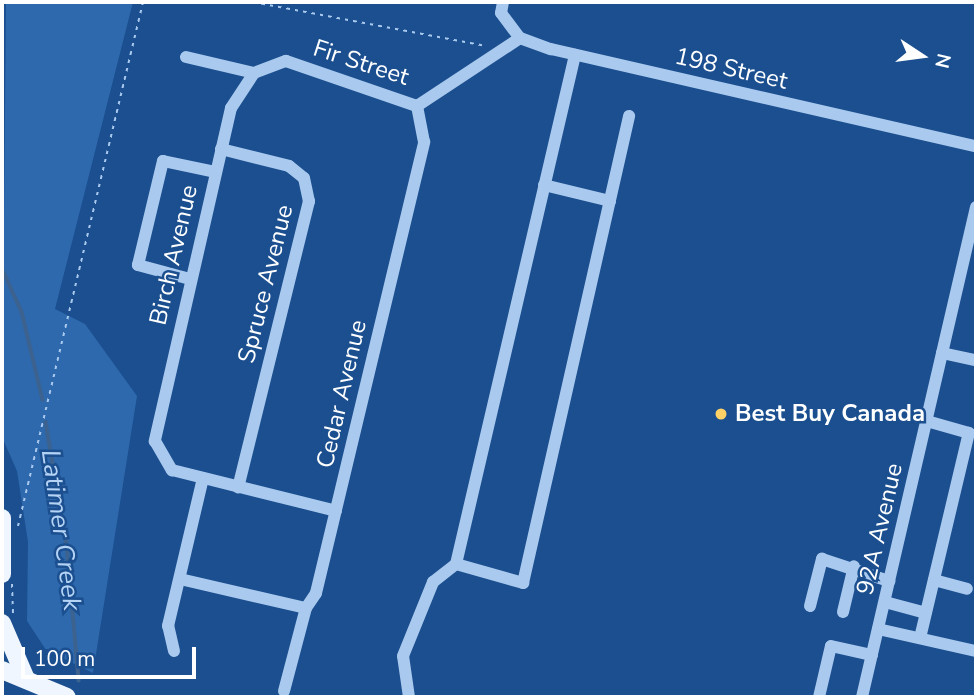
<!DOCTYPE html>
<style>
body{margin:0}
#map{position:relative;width:978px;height:699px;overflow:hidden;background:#1b4f8f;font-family:"Nunito Sans",sans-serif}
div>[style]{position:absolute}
.green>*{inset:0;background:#2e69ad}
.stream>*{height:3.5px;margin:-1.75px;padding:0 1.75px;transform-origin:1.75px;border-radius:1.75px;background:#3c6290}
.path>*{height:2px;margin-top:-1px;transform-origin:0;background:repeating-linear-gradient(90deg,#a9c9ee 0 3.5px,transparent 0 8.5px)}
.minor>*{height:12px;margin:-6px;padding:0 6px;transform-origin:6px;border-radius:6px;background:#a9c9ee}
.major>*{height:18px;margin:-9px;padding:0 9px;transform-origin:9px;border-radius:9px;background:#f0f6ff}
.dots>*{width:19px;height:19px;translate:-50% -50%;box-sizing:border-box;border:4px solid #1b4f8f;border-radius:50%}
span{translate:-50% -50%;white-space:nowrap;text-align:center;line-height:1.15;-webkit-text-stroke:5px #1b4f8f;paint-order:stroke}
.street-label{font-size:24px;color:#fff}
.poi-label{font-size:24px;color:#fff;font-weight:700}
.left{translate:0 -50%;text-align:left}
.water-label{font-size:26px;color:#b5d3f5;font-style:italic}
.frame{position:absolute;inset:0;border:4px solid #fff;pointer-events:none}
.north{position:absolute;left:887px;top:21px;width:70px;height:70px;-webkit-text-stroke:5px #1b4f8f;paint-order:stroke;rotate:103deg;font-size:19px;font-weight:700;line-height:28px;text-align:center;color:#fff}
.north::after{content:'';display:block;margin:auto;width:24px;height:32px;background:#fff;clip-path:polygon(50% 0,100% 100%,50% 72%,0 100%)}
.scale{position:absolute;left:21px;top:647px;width:175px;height:32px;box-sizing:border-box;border:4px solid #fff;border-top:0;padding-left:9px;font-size:21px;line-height:24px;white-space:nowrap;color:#fff;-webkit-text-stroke:5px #1b4f8f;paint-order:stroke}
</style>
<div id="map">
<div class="green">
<div style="clip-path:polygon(6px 2px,133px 2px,55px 309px,85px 324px,137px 396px,93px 673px,46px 650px,27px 621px,28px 542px,17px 471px,2px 437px)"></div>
</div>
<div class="stream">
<div style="left:2px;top:268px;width:48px;rotate:65.6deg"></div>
<div style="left:22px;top:312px;width:90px;rotate:76.6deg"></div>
<div style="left:46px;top:422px;width:125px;rotate:80.3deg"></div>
<div style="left:67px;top:545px;width:136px;rotate:84.9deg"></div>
</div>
<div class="path">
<div style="left:253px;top:2px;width:236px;rotate:10.7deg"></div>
<div style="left:18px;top:526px;width:539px;rotate:-76.58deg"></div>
<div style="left:12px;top:584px;width:29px;rotate:88deg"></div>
</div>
<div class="minor">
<div style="left:503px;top:2px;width:11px;rotate:100deg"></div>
<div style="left:501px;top:13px;width:31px;rotate:53deg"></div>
<div style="left:520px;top:38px;width:33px;rotate:20deg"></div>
<div style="left:551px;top:49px;width:436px;rotate:12.9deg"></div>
<div style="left:186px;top:57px;width:70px;rotate:13.2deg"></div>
<div style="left:254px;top:73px;width:42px;rotate:123.3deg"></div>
<div style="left:231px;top:108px;width:342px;rotate:102.9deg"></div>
<div style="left:155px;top:441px;width:34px;rotate:60deg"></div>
<div style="left:172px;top:470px;width:169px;rotate:14deg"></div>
<div style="left:254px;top:73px;width:34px;rotate:-21deg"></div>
<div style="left:286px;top:61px;width:139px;rotate:19deg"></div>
<div style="left:417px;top:106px;width:123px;rotate:-33.4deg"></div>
<div style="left:221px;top:149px;width:70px;rotate:14deg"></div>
<div style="left:289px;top:166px;width:19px;rotate:39deg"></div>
<div style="left:304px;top:178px;width:24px;rotate:78deg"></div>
<div style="left:309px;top:201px;width:295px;rotate:103.9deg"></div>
<div style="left:544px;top:185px;width:68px;rotate:13.6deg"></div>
<div style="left:190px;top:279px;width:54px;rotate:-164.9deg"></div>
<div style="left:138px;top:265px;width:107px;rotate:-76.5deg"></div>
<div style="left:163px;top:161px;width:53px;rotate:11.9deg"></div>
<div style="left:942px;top:353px;width:35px;rotate:12deg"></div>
<div style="left:456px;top:564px;width:70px;rotate:15.8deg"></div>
<div style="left:523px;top:583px;width:479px;rotate:-77.2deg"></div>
<div style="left:180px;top:579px;width:129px;rotate:13deg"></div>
<div style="left:934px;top:580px;width:34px;rotate:15deg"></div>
<div style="left:885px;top:602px;width:42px;rotate:15deg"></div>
<div style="left:810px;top:606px;width:49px;rotate:-75.7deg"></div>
<div style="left:822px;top:559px;width:71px;rotate:18.2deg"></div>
<div style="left:843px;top:612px;width:47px;rotate:-76.6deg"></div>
<div style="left:878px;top:629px;width:100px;rotate:12.7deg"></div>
<div style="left:920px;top:638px;width:211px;rotate:-76.6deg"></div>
<div style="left:969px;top:433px;width:44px;rotate:-164.1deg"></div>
<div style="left:174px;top:651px;width:26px;rotate:-103deg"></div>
<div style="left:168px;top:626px;width:152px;rotate:-76.7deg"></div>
<div style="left:284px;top:691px;width:86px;rotate:-75.2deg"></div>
<div style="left:306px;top:608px;width:18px;rotate:-56deg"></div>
<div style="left:316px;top:593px;width:464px;rotate:-76.5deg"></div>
<div style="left:424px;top:142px;width:37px;rotate:-101deg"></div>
<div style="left:409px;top:697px;width:41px;rotate:-98.3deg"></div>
<div style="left:403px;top:656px;width:80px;rotate:-67.9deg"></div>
<div style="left:433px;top:582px;width:29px;rotate:-38deg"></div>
<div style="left:456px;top:564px;width:523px;rotate:-76.84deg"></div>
<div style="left:819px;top:697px;width:52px;rotate:-76.8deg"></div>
<div style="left:831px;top:646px;width:42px;rotate:12.4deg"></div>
<div style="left:862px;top:697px;width:503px;rotate:-76.9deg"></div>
</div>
<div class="major">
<div style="left:2px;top:518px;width:56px;rotate:90deg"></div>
<div style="left:2px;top:623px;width:61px;rotate:66.8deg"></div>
<div style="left:2px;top:670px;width:70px;rotate:22.6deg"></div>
</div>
<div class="dots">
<div style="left:721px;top:414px;background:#ffd166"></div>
</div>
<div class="street-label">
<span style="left:361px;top:63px;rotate:18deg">Fir Street</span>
<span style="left:731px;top:69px;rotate:13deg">198 Street</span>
<span style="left:174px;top:255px;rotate:-77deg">Birch Avenue</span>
<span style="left:266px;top:284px;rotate:-76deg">Spruce Avenue</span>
<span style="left:342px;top:394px;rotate:-77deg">Cedar Avenue</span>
<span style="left:880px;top:529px;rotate:-77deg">92A Avenue</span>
</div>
<div class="poi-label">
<span class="left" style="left:735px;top:414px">Best Buy Canada</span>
</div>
<div class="water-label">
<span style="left:61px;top:530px;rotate:82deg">Latimer Creek</span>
</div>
<div class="frame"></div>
<div class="north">N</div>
<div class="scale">100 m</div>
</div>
